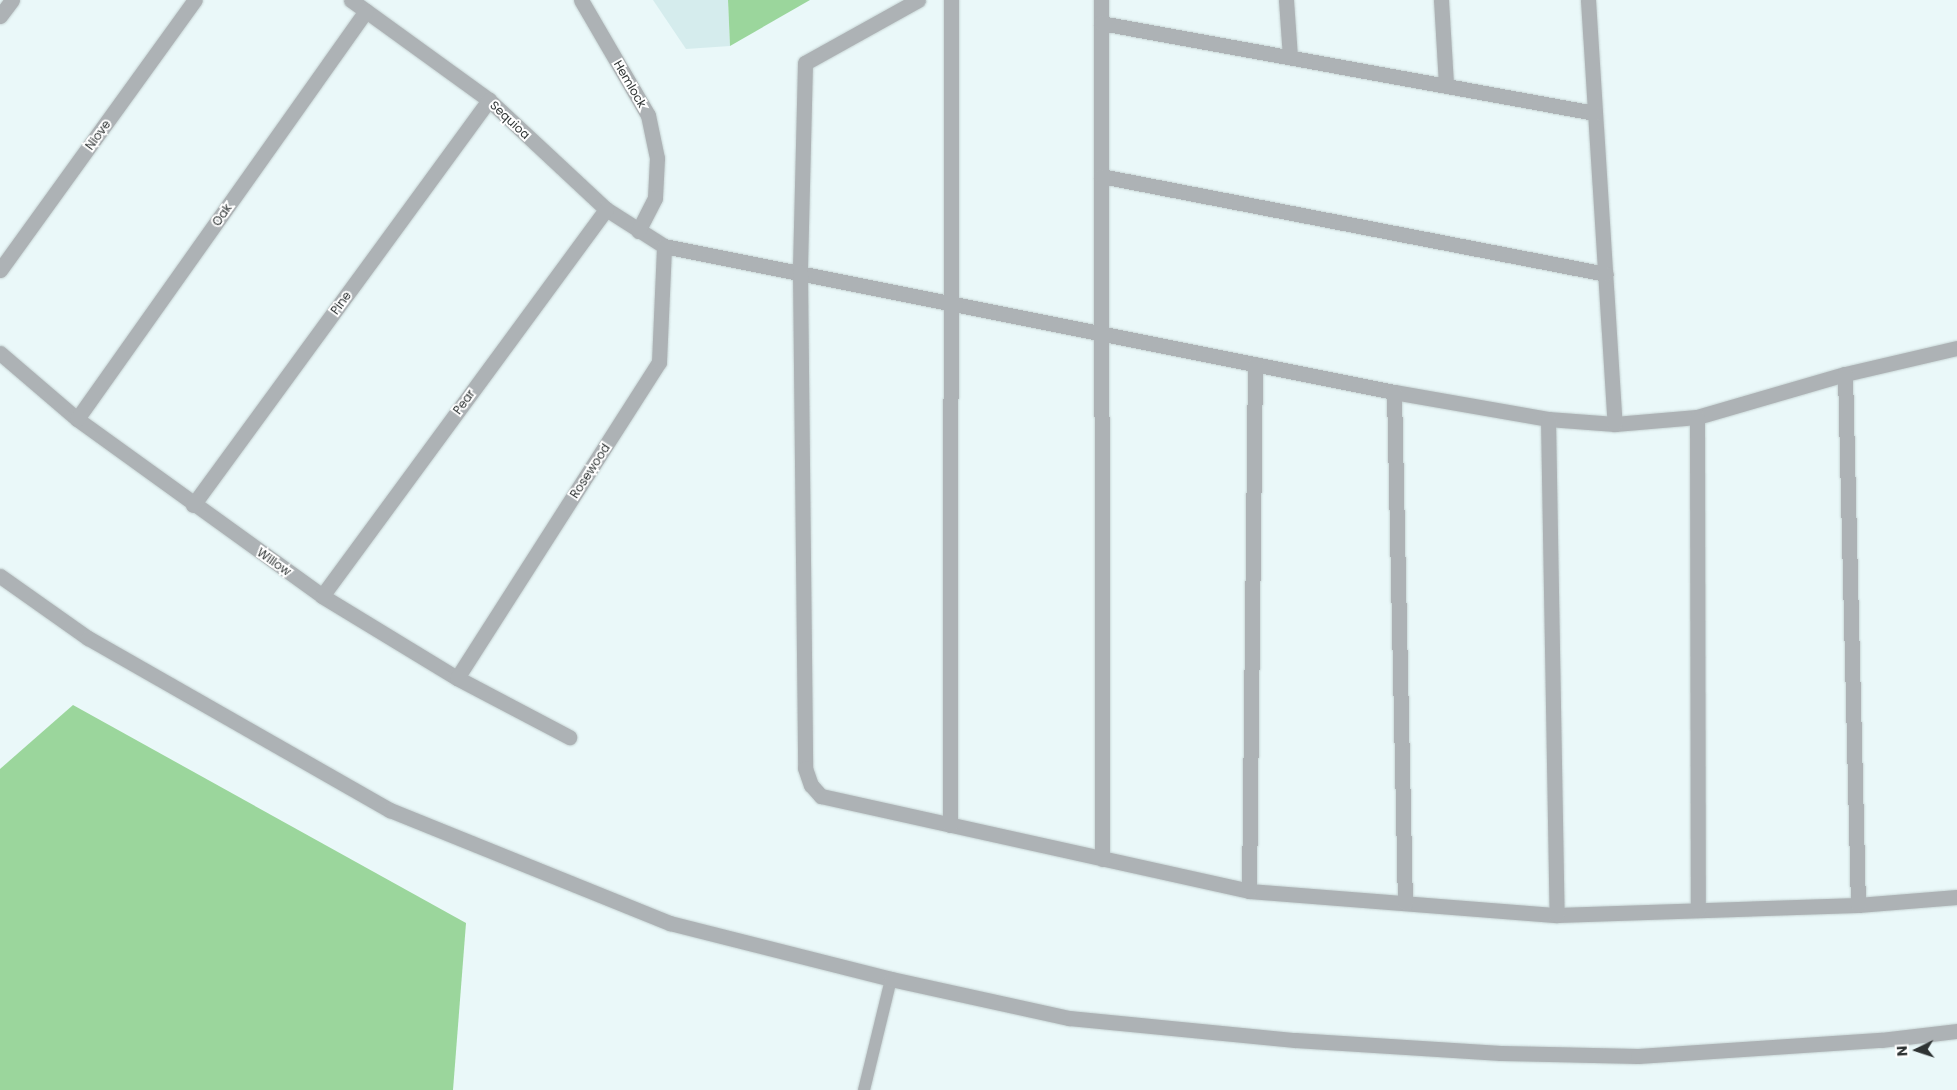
<!DOCTYPE html>
<style>
body{margin:0}
#map{position:relative;width:1957px;height:1090px;overflow:hidden;background:#eaf8f9;font-family:Poppins,sans-serif}
div>[style]{position:absolute}
.built>*{inset:0;background:#d5eced}
.green>*{inset:0;background:#9bd69c}
.roads{filter:drop-shadow(0 0 1px #c8d5d5) drop-shadow(0 0 1px #c8d5d5)}
.service>*{height:12px;margin:-6px;padding:0 6px;transform-origin:6px;border-radius:6px;background:#adb2b5}
.minor>*{height:15px;margin:-7.5px;padding:0 7.5px;transform-origin:7.5px;border-radius:7.5px;background:#adb2b5}
span{translate:-50% -50%;white-space:nowrap;text-align:center;line-height:1.15;-webkit-text-stroke:4px #fff;paint-order:stroke}
.street-label{font-size:12px;color:#2e3333}
.north{position:absolute;left:1892px;top:1025px;width:50px;height:50px;-webkit-text-stroke:4px #fff;paint-order:stroke;rotate:266deg;font-size:14px;font-weight:700;line-height:20px;text-align:center;color:#2e3333}
.north::after{content:'';display:block;margin:auto;width:18px;height:22px;background:#2e3333;clip-path:polygon(50% 0,100% 100%,50% 72%,0 100%)}
</style>
<div id="map">
<div class="built">
<div style="clip-path:polygon(653px 0,728px 0,730px 46px,686px 49px)"></div>
</div>
<div class="green">
<div style="clip-path:polygon(728px 0,810px 0,730px 46px)"></div>
<div style="clip-path:polygon(73px 705px,466px 923px,453px 1090px,0 1090px,0 769px)"></div>
</div>
<div class="roads">
<div class="service">
<div style="left:864px;top:1090px;width:114px;rotate:-76.3deg"></div>
</div>
<div class="minor">
<div style="left:351px;top:0;width:170px;rotate:35.9deg"></div>
<div style="left:489px;top:100px;width:160px;rotate:43deg"></div>
<div style="left:606px;top:209px;width:69px;rotate:32.5deg"></div>
<div style="left:664px;top:246px;width:744px;rotate:11.31deg"></div>
<div style="left:1394px;top:392px;width:156px;rotate:9.9deg"></div>
<div style="left:1548px;top:419px;width:67px;rotate:4.3deg"></div>
<div style="left:1615px;top:424px;width:82px;rotate:-4.9deg"></div>
<div style="left:1697px;top:417px;width:154px;rotate:-16.2deg"></div>
<div style="left:1845px;top:374px;width:115px;rotate:-13.1deg"></div>
<div style="left:581px;top:0;width:133px;rotate:59.8deg"></div>
<div style="left:648px;top:115px;width:44px;rotate:78.2deg"></div>
<div style="left:657px;top:158px;width:40px;rotate:92.9deg"></div>
<div style="left:655px;top:198px;width:37px;rotate:117deg"></div>
<div style="left:918px;top:0;width:129px;rotate:150.9deg"></div>
<div style="left:805px;top:63px;width:209px;rotate:91.4deg"></div>
<div style="left:800px;top:272px;width:496px;rotate:89.4deg"></div>
<div style="left:805px;top:768px;width:18px;rotate:71deg"></div>
<div style="left:811px;top:785px;width:15px;rotate:48deg"></div>
<div style="left:821px;top:796px;width:438px;rotate:12.5deg"></div>
<div style="left:1249px;top:891px;width:309px;rotate:4.5deg"></div>
<div style="left:1557px;top:915px;width:301px;rotate:-1.9deg"></div>
<div style="left:1858px;top:905px;width:99px;rotate:-4.6deg"></div>
<div style="left:1101px;top:0;width:859px;rotate:89.93deg"></div>
<div style="left:1286px;top:0;width:57px;rotate:86deg"></div>
<div style="left:1441px;top:0;width:85px;rotate:86.6deg"></div>
<div style="left:1588px;top:0;width:425px;rotate:86.4deg"></div>
<div style="left:0;top:16px;width:20px;rotate:-53deg"></div>
<div style="left:1101px;top:23px;width:502px;rotate:10.33deg"></div>
<div style="left:1101px;top:176px;width:514px;rotate:10.98deg"></div>
<div style="left:0;top:270px;width:333px;rotate:-54.2deg"></div>
<div style="left:0;top:353px;width:101px;rotate:40.6deg"></div>
<div style="left:77px;top:419px;width:302px;rotate:35.8deg"></div>
<div style="left:322px;top:596px;width:158px;rotate:31.3deg"></div>
<div style="left:457px;top:678px;width:127px;rotate:27.8deg"></div>
<div style="left:1845px;top:374px;width:531px;rotate:88.6deg"></div>
<div style="left:1394px;top:392px;width:511px;rotate:88.77deg"></div>
<div style="left:1697px;top:417px;width:493px;rotate:89.9deg"></div>
<div style="left:77px;top:419px;width:500px;rotate:-54.7deg"></div>
<div style="left:1548px;top:419px;width:496px;rotate:89deg"></div>
<div style="left:193px;top:505px;width:502px;rotate:-53.84deg"></div>
<div style="left:0;top:576px;width:108px;rotate:35.2deg"></div>
<div style="left:88px;top:638px;width:348px;rotate:29.7deg"></div>
<div style="left:390px;top:810px;width:302px;rotate:22deg"></div>
<div style="left:670px;top:923px;width:228px;rotate:14.2deg"></div>
<div style="left:891px;top:979px;width:182px;rotate:12.4deg"></div>
<div style="left:1069px;top:1018px;width:227px;rotate:5.6deg"></div>
<div style="left:1295px;top:1040px;width:206px;rotate:3.6deg"></div>
<div style="left:1501px;top:1053px;width:137px;rotate:1.3deg"></div>
<div style="left:1638px;top:1056px;width:244px;rotate:-3.8deg"></div>
<div style="left:1881px;top:1040px;width:77px;rotate:-6.8deg"></div>
<div style="left:322px;top:596px;width:480px;rotate:-53.7deg"></div>
<div style="left:457px;top:678px;width:375px;rotate:-57.4deg"></div>
<div style="left:659px;top:362px;width:116px;rotate:-87.5deg"></div>
<div style="left:950px;top:825px;width:825px;rotate:-89.93deg"></div>
<div style="left:1249px;top:891px;width:527px;rotate:-89.35deg"></div>
</div>
</div>
<div class="street-label">
<span style="left:630px;top:84px;rotate:60deg">Hemlock</span>
<span style="left:510px;top:120px;rotate:43deg">Sequioa</span>
<span style="left:98px;top:135px;rotate:-54deg">Niove</span>
<span style="left:222px;top:215px;rotate:-55deg">Oak</span>
<span style="left:341px;top:303px;rotate:-54deg">Pine</span>
<span style="left:464px;top:402px;rotate:-54deg">Pear</span>
<span style="left:590px;top:471px;rotate:-57deg">Rosewood</span>
<span style="left:274px;top:562px;rotate:35deg">Willow</span>
</div>
<div class="north">N</div>
</div>
